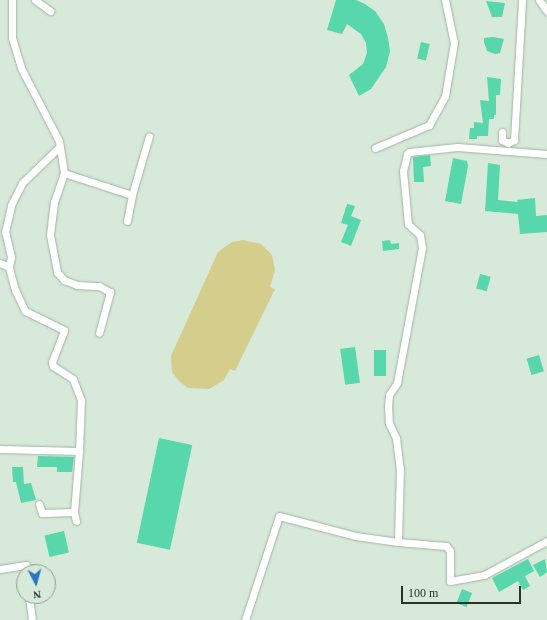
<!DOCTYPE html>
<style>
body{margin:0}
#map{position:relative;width:547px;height:620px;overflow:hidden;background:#d7e9d8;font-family:"Times New Roman",serif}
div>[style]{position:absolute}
.green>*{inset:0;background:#d4cd8c}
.building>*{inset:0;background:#57d7ab;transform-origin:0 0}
.roads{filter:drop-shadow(0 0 1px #a3b4a4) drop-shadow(0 0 1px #a3b4a4)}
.street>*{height:7px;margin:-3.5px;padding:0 3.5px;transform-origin:3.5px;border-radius:3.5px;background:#fff}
span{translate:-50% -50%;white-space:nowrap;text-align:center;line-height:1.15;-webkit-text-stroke:3px #d7e9d8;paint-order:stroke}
.north{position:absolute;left:16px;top:564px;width:40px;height:40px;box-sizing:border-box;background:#d7e9d8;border:1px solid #92a093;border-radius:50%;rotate:174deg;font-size:11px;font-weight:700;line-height:16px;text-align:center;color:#2b322b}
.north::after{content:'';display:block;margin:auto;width:14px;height:18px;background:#2b75c5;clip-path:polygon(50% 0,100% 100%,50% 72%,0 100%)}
.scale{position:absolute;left:401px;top:586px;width:120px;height:18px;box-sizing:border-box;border:2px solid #2b322b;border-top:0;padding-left:5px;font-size:12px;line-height:14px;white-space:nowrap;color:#2b322b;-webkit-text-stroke:3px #d7e9d8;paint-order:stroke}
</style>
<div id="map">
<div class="green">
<div style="clip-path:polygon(243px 240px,261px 244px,272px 255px,275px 270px,270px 287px,275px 289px,235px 371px,230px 369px,224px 380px,209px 389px,188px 388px,179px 381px,172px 372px,171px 356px,218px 252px,232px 242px)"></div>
</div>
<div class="building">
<div style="clip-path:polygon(336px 0,356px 0,365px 4px,375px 11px,384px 24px,388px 38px,390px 51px,386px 67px,371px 89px,359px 96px,349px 75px,363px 64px,367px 53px,366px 43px,361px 34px,347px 24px,342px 34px,327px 30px)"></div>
<div style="clip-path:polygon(486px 1px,505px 3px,502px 17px,492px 17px)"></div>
<div style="clip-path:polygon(493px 37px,504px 39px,500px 53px,495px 54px,487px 51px,484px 42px,484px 38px)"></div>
<div style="left:421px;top:42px;width:9px;height:17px;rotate:13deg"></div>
<div style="clip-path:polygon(487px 77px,501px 79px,500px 95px,496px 95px,496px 115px,494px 115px,494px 119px,489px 119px,488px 136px,477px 136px,477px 139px,469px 139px,470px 128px,474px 128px,474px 122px,483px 123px,480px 100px,489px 101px)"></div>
<div style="clip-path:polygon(430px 155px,431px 166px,423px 167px,424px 182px,414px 182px,413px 157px)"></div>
<div style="clip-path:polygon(453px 158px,467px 161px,468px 166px,461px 204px,445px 201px)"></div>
<div style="clip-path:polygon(488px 163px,500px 165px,498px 200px,518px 202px,517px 200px,535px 198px,536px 216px,547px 215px,547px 232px,520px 234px,518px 214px,485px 211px)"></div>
<div style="clip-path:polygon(347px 204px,355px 206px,351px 216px,361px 220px,351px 246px,341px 242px,348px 225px,341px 223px)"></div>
<div style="clip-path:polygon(390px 240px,391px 244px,399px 243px,399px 249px,383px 251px,382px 241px)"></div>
<div style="left:480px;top:274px;width:11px;height:15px;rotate:15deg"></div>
<div style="left:355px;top:347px;width:36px;height:15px;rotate:82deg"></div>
<div style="left:386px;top:350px;width:26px;height:12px;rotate:90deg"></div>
<div style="left:539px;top:355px;width:17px;height:13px;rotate:73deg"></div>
<div style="left:159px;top:438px;width:34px;height:107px;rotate:12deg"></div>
<div style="clip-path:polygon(38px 456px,74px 457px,72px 472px,57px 472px,57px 467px,37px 467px)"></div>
<div style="clip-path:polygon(12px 467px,23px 467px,24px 484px,31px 483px,36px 500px,21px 503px,16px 482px,13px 482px)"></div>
<div style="left:64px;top:531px;width:22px;height:20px;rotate:77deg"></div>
<div style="clip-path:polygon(528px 559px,534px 571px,525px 576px,530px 586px,523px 590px,518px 581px,499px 592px,492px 578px)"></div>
<div style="clip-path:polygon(545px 559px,547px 572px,540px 577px,533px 565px)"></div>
<div style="left:462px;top:589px;width:11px;height:15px;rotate:22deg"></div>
</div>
<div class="roads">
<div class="street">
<div style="left:12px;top:0;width:38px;rotate:90deg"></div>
<div style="left:12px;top:38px;width:31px;rotate:73deg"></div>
<div style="left:21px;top:68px;width:82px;rotate:62.5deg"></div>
<div style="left:59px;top:141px;width:32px;rotate:81deg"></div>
<div style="left:64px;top:173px;width:31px;rotate:109deg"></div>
<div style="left:54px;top:202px;width:33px;rotate:97deg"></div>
<div style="left:50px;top:235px;width:38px;rotate:79deg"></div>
<div style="left:57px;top:272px;width:11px;rotate:49deg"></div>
<div style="left:64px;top:280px;width:14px;rotate:21deg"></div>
<div style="left:77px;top:285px;width:22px;rotate:3deg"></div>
<div style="left:99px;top:286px;width:13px;rotate:29deg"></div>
<div style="left:110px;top:292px;width:42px;rotate:105deg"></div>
<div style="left:35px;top:0;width:19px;rotate:36deg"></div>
<div style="left:539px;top:0;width:14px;rotate:54deg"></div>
<div style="left:502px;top:132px;width:8px;rotate:90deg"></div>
<div style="left:502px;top:140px;width:7px;rotate:27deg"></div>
<div style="left:508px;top:143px;width:7px;rotate:-27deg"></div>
<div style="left:514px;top:140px;width:140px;rotate:-86.7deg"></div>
<div style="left:375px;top:148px;width:59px;rotate:-23.1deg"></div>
<div style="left:429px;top:125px;width:33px;rotate:-61deg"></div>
<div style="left:445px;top:96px;width:54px;rotate:-80.4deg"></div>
<div style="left:454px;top:43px;width:44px;rotate:-101.8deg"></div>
<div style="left:547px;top:154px;width:90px;rotate:-175.6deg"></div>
<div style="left:457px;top:147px;width:48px;rotate:174.1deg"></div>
<div style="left:409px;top:152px;width:3px;rotate:135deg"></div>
<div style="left:407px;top:154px;width:17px;rotate:103deg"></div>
<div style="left:403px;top:171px;width:53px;rotate:84.6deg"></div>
<div style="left:408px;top:224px;width:16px;rotate:43deg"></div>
<div style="left:420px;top:235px;width:13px;rotate:81deg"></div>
<div style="left:422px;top:248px;width:137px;rotate:100.5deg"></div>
<div style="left:397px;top:383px;width:14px;rotate:124deg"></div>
<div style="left:389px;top:395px;width:11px;rotate:95deg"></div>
<div style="left:388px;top:406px;width:17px;rotate:87deg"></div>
<div style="left:389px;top:423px;width:17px;rotate:65deg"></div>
<div style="left:396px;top:438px;width:31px;rotate:83deg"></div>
<div style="left:400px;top:469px;width:73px;rotate:91.6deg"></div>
<div style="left:398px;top:542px;width:48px;rotate:4.8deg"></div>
<div style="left:446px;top:546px;width:6px;rotate:51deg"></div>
<div style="left:450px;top:551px;width:30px;rotate:90deg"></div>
<div style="left:450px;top:581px;width:35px;rotate:-10deg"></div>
<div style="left:484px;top:575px;width:72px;rotate:-28.4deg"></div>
<div style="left:64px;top:173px;width:71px;rotate:17.9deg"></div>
<div style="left:127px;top:221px;width:26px;rotate:-79deg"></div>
<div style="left:132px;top:195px;width:61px;rotate:-73.9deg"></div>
<div style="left:0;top:263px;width:10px;rotate:24deg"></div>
<div style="left:0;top:449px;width:79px;rotate:1.5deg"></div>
<div style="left:79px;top:451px;width:51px;rotate:-87.8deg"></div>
<div style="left:81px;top:400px;width:22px;rotate:-111deg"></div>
<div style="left:73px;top:379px;width:24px;rotate:-147deg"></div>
<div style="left:53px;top:366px;width:4px;rotate:-104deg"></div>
<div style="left:52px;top:362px;width:34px;rotate:-69deg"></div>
<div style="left:64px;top:330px;width:43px;rotate:-154deg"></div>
<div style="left:25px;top:311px;width:23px;rotate:-115deg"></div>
<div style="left:15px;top:290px;width:24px;rotate:-105deg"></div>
<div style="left:9px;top:267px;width:10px;rotate:-79deg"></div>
<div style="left:11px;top:257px;width:26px;rotate:-103deg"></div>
<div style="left:5px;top:232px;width:28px;rotate:-77deg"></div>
<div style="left:11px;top:205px;width:25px;rotate:-63deg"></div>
<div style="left:22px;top:183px;width:50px;rotate:-44.2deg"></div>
<div style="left:39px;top:504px;width:9px;rotate:72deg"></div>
<div style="left:42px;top:513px;width:32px;rotate:-2deg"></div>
<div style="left:76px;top:521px;width:9px;rotate:-103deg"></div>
<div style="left:74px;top:512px;width:61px;rotate:-85.3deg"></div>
<div style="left:0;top:569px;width:26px;rotate:-9deg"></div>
<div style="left:26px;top:565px;width:7px;rotate:82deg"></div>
<div style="left:29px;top:596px;width:24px;rotate:83deg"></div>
<div style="left:245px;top:620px;width:109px;rotate:-71.9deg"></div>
<div style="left:279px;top:516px;width:80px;rotate:14.6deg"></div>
<div style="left:356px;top:536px;width:42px;rotate:8.1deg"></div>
</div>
</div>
<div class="north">N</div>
<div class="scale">100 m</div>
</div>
